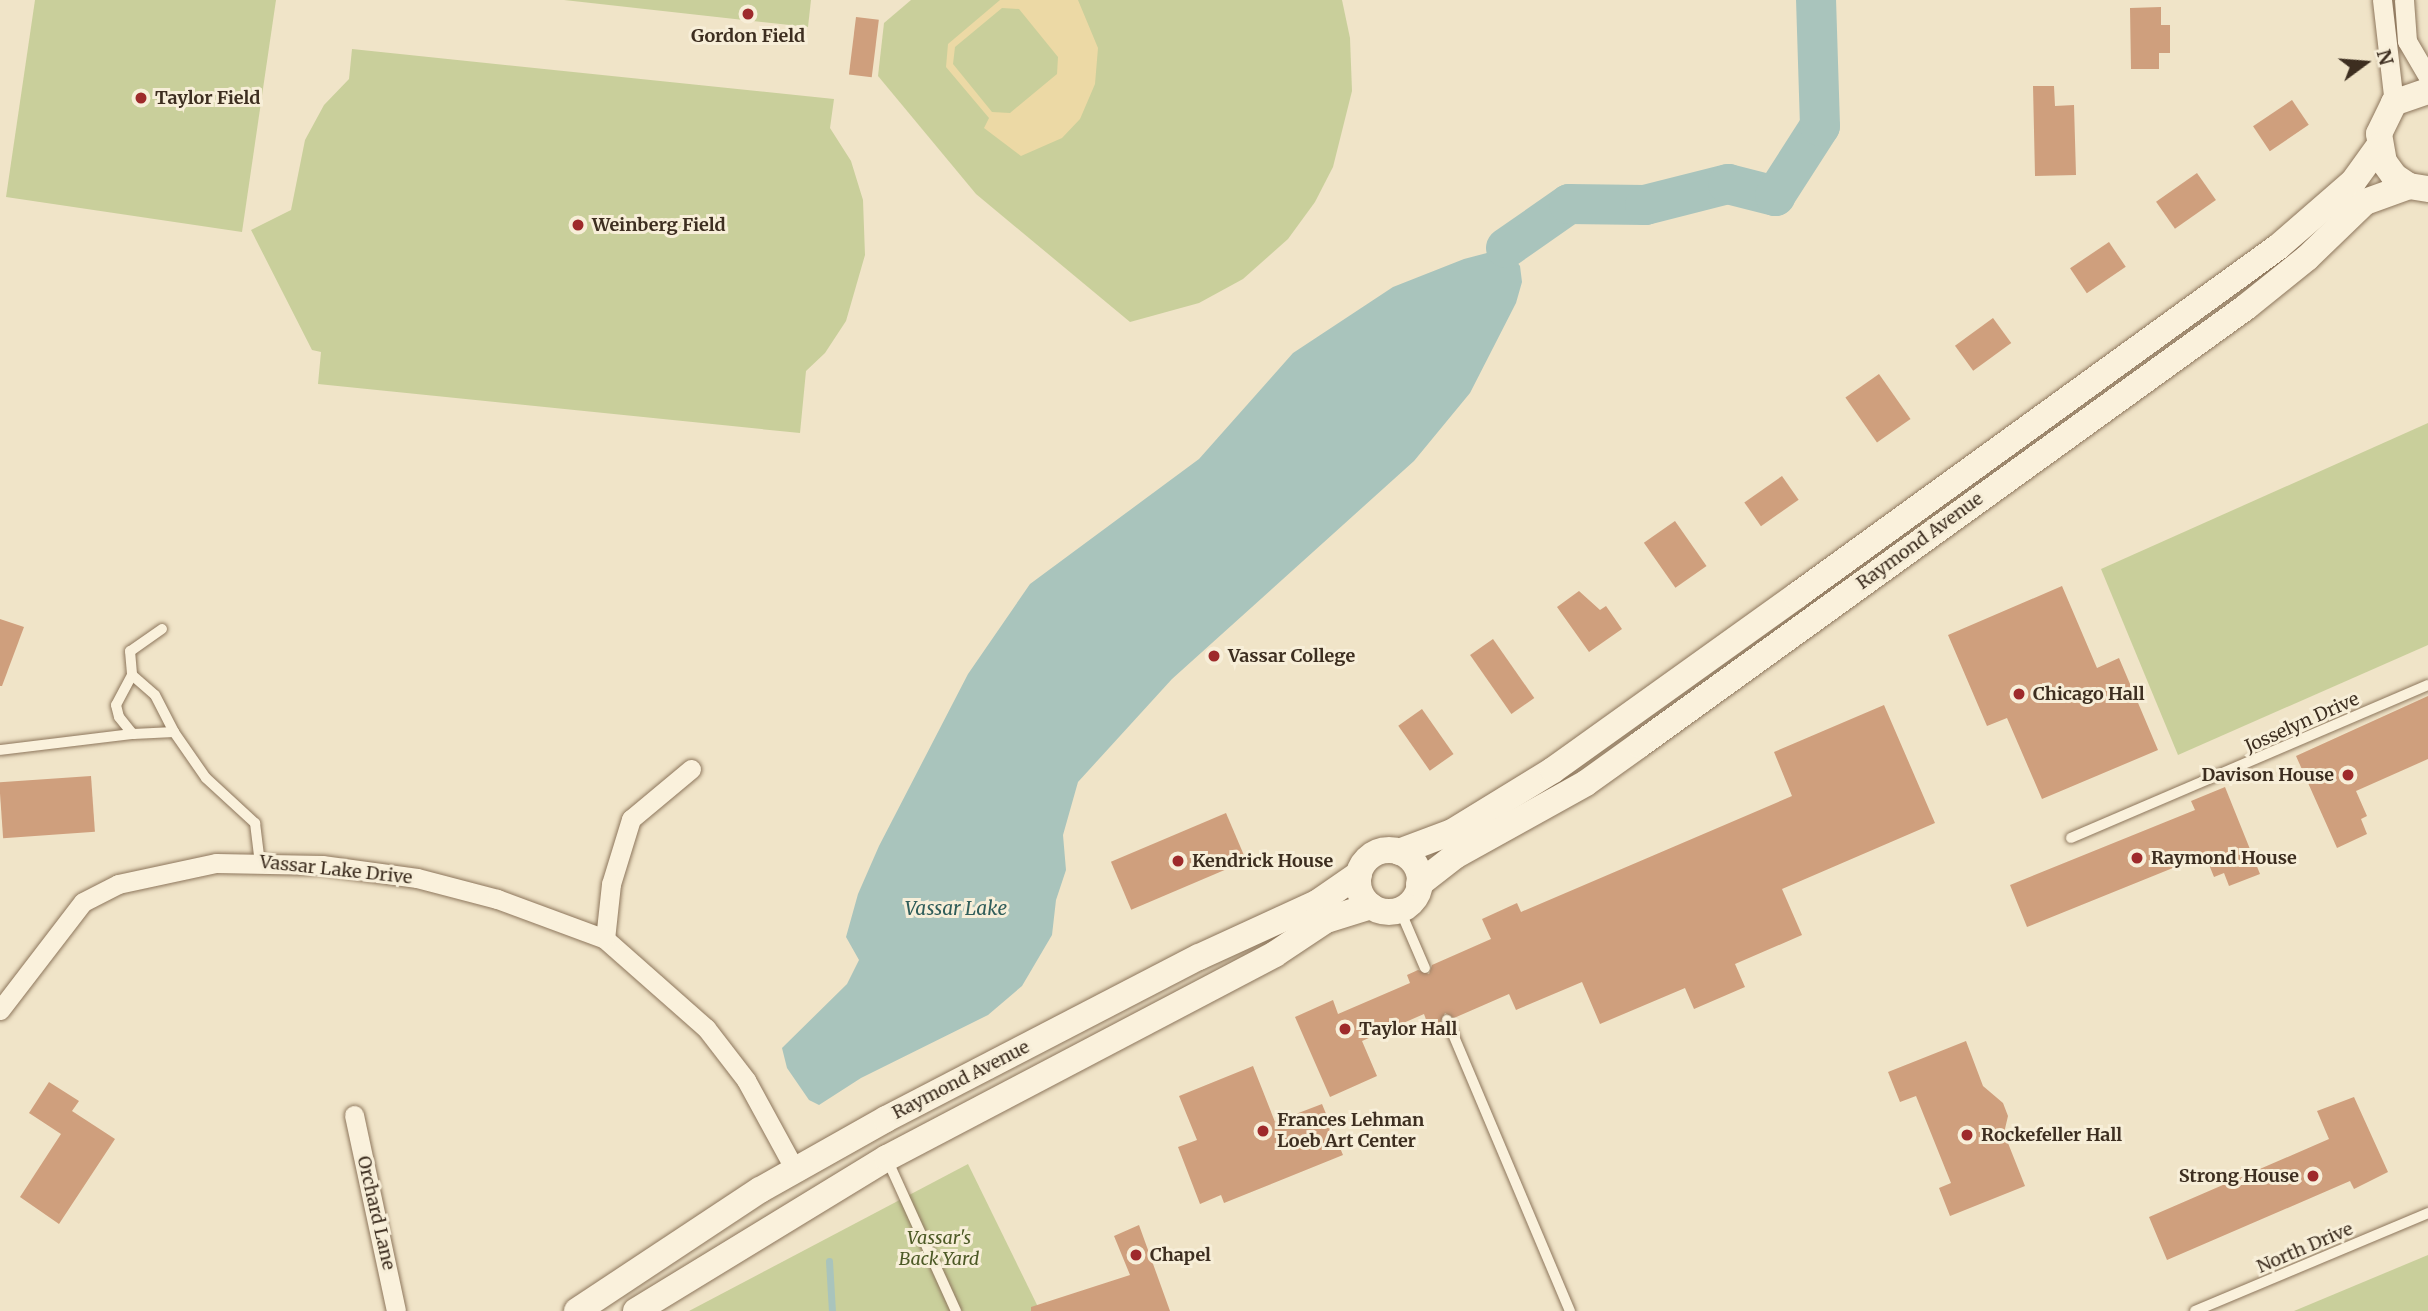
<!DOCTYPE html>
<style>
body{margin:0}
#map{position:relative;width:2428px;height:1311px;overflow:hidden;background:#f0e4c8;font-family:Merriweather,serif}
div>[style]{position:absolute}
.green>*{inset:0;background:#c9cf9b}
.sand>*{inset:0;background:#ecd9a5}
.water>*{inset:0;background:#a9c4bc}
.stream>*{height:7px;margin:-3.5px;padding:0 3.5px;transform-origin:3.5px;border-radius:3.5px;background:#a9c4bc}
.river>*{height:40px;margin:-20px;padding:0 20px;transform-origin:20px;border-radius:20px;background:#a9c4bc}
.building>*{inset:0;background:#cf9f7d;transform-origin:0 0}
.roads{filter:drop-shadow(0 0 2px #8d765c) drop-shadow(0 0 2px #8d765c)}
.service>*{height:10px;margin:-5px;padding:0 5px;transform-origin:5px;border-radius:5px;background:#faf1dc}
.minor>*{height:19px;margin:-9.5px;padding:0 9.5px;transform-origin:9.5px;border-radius:9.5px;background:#faf1dc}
.secondary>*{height:26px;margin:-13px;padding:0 13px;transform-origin:13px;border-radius:13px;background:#faf1dc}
.secondary>.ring{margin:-13px;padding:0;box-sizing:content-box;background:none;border:26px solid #faf1dc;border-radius:50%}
.dots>*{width:19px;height:19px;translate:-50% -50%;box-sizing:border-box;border:4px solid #f7eed8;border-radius:50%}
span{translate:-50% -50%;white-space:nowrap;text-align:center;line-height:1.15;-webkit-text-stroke:6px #f7eed8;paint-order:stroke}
.poi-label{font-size:18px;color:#3d2e20;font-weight:700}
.left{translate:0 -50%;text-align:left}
.right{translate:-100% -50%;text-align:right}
.street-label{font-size:18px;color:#3d2e20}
.park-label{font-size:18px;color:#4d5a26;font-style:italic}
.water-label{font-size:19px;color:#2f5d5a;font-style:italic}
.north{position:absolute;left:2330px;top:28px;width:70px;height:70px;-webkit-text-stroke:5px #f7eed8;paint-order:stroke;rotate:74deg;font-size:19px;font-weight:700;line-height:28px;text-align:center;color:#3d2e20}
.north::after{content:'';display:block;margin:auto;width:24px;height:32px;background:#3d2e20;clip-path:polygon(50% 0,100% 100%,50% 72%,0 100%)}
</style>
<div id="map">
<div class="green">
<div style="clip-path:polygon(35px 0,276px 0,242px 232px,6px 197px)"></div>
<div style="clip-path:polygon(564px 0,811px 0,808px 27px)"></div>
<div style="clip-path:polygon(911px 0,1342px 0,1350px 38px,1352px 91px,1333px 167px,1315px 202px,1288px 239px,1243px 279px,1199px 303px,1130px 322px,976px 194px,878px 76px,884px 23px)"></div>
<div style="clip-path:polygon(352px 49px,834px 99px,830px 128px,851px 161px,863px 200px,865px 255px,846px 321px,825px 353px,806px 371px,800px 433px,318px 384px,321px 352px,312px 350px,251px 230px,291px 210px,305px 140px,324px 105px,349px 79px)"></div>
<div style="clip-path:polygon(2428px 423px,2428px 645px,2178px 755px,2101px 569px)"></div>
<div style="clip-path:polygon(968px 1164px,1040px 1311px,689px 1311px)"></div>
<div style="clip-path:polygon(2428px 1255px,2428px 1311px,2294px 1311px)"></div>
</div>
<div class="sand">
<div style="clip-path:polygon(evenodd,1000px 0,1078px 0,1098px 48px,1095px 84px,1080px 119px,1062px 138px,1021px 156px,984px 128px,989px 118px,946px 67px,948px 44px,1000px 0,1002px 8px,1019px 9px,1058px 57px,1057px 74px,1010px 113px,992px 112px,953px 64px,955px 47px,1002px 8px)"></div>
</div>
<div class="water">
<div style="clip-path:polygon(1506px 248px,1520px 266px,1522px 282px,1516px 303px,1470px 393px,1414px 461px,1172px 679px,1078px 782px,1063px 835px,1066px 870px,1056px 900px,1052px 935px,1022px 986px,988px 1015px,861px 1078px,819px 1105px,809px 1100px,787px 1068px,782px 1048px,847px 984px,859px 960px,846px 937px,858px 894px,879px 846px,968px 674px,1030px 584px,1199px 459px,1293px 353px,1393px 287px,1464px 259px)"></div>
</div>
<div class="stream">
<div style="left:829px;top:1261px;width:50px;rotate:86.6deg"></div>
</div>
<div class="river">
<div style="left:1506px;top:248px;width:77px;rotate:-34.9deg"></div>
<div style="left:1569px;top:204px;width:76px;rotate:0.8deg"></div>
<div style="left:1645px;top:205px;width:86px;rotate:-14.2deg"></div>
<div style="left:1728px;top:184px;width:49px;rotate:14.3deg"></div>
<div style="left:1775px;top:196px;width:83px;rotate:-57.3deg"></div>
<div style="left:1820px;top:126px;width:126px;rotate:-91.8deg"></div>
</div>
<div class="building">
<div style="clip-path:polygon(2161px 7px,2161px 25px,2170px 25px,2170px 53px,2159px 53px,2159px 69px,2131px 69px,2130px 8px)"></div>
<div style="left:856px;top:17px;width:23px;height:58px;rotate:7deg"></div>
<div style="clip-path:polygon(2033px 86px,2054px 86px,2055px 106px,2074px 105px,2076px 175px,2035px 176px)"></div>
<div style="left:2292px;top:100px;width:30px;height:47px;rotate:56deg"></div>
<div style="left:2197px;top:173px;width:33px;height:50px;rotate:55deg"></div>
<div style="left:2109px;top:242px;width:30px;height:47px;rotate:56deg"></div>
<div style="left:1993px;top:318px;width:31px;height:47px;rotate:54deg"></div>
<div style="left:1879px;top:374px;width:55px;height:41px;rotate:55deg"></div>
<div style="left:1782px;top:476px;width:29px;height:46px;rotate:55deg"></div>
<div style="left:1675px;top:521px;width:55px;height:38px;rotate:55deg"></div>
<div style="clip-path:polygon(2062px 586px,2097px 668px,2119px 658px,2158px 750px,2042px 799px,2007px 718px,1987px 726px,1948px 635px)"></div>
<div style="clip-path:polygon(1579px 591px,1600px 610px,1606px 606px,1622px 629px,1589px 652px,1557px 607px)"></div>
<div style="clip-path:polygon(0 619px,24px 627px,2px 686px,0 686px)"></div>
<div style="left:1493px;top:639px;width:72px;height:28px;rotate:55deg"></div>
<div style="clip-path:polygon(2428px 696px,2428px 759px,2356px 791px,2367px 816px,2361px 819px,2367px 834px,2337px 848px,2296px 756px)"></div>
<div style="clip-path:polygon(1884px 705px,1935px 823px,1782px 889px,1802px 935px,1735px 964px,1745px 987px,1694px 1009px,1685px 988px,1600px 1024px,1582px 982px,1516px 1010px,1509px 994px,1454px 1018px,1445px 1013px,1440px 1023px,1429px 1028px,1424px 1014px,1362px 1041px,1377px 1076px,1330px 1097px,1295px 1017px,1333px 1000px,1338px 1014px,1410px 983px,1407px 975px,1418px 970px,1429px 974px,1432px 965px,1491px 939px,1482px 919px,1517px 903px,1521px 912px,1792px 796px,1774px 752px)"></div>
<div style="left:1422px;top:709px;width:55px;height:29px;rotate:55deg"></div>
<div style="left:91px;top:776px;width:56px;height:92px;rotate:86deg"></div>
<div style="clip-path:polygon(2225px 787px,2260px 874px,2229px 886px,2224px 873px,2214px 877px,2205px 855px,2027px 927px,2010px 885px,2195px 810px,2191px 801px)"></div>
<div style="left:1226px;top:813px;width:52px;height:125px;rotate:67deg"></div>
<div style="clip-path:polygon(1966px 1041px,1983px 1086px,2003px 1103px,2008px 1116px,2004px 1133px,2025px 1186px,1950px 1216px,1939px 1188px,1951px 1183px,1916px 1096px,1900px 1102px,1888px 1072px)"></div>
<div style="clip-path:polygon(1253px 1066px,1275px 1122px,1322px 1104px,1343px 1155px,1224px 1203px,1221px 1195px,1200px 1204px,1178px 1147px,1197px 1140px,1179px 1096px)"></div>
<div style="clip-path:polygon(49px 1082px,79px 1101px,72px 1111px,115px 1139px,59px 1224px,20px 1197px,61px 1134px,29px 1113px)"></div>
<div style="clip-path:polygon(2354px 1097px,2388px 1172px,2354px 1189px,2350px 1181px,2167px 1260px,2149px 1217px,2329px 1139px,2317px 1111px)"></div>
<div style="clip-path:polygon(1139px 1225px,1170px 1311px,1031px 1311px,1031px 1307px,1130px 1275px,1114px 1236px)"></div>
</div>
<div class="roads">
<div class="service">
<div style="left:162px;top:629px;width:39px;rotate:145deg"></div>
<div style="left:130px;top:651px;width:24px;rotate:85deg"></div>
<div style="left:132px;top:675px;width:34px;rotate:118deg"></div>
<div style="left:116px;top:705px;width:12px;rotate:76deg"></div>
<div style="left:119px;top:717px;width:22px;rotate:51deg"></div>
<div style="left:133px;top:734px;width:41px;rotate:-2.8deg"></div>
<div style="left:174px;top:732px;width:56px;rotate:55.2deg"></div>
<div style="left:206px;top:778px;width:67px;rotate:42.6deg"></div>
<div style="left:255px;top:823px;width:39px;rotate:83deg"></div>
<div style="left:132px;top:675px;width:30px;rotate:41deg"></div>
<div style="left:155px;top:695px;width:42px;rotate:62.8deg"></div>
<div style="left:0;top:750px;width:134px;rotate:-6.9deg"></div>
<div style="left:2071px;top:838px;width:388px;rotate:-23.2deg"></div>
<div style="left:1400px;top:910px;width:63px;rotate:66.7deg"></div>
<div style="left:1447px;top:1020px;width:316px;rotate:67.1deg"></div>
<div style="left:887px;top:1159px;width:167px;rotate:65.6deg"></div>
<div style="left:2195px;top:1311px;width:253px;rotate:-22.8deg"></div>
</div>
<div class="minor">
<div style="left:2382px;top:0;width:104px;rotate:83.4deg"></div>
<div style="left:2404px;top:0;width:41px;rotate:85.8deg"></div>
<div style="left:2407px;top:41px;width:42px;rotate:59.7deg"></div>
<div style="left:691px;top:769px;width:78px;rotate:140.2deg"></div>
<div style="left:631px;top:819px;width:68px;rotate:107.1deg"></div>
<div style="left:611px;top:884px;width:55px;rotate:96.2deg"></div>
<div style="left:605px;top:939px;width:135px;rotate:41.4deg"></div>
<div style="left:706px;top:1028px;width:66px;rotate:52.4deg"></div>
<div style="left:746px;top:1080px;width:102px;rotate:61.4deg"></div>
<div style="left:0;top:1010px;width:136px;rotate:-52.5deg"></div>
<div style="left:83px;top:902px;width:39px;rotate:-27deg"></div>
<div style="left:118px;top:884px;width:100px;rotate:-12.1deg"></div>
<div style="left:216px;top:863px;width:106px;rotate:1.1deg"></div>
<div style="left:322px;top:865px;width:96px;rotate:7.8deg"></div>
<div style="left:417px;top:878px;width:83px;rotate:14.7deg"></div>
<div style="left:497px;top:899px;width:115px;rotate:20.3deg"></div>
<div style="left:354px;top:1115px;width:200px;rotate:77.9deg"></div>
</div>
<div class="secondary">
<div style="left:2428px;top:91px;width:36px;rotate:161deg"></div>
<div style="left:2394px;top:103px;width:34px;rotate:116deg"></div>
<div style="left:2379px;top:134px;width:28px;rotate:80deg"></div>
<div style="left:2384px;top:162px;width:17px;rotate:54deg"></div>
<div style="left:2394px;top:176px;width:18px;rotate:34deg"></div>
<div style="left:2409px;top:186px;width:19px;rotate:9deg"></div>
<div class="ring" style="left:1358px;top:850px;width:36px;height:36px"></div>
<div style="left:1399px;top:852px;width:57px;rotate:-20.7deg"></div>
<div style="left:1452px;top:832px;width:119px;rotate:-31.5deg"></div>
<div style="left:1553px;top:770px;width:299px;rotate:-35.6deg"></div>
<div style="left:1796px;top:596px;width:595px;rotate:-35.91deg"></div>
<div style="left:2278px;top:247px;width:99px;rotate:-40.9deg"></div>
<div style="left:2353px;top:182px;width:44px;rotate:-54.2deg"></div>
<div style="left:1419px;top:884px;width:46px;rotate:-37.9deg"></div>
<div style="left:1455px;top:856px;width:150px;rotate:-29.1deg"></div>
<div style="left:1586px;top:783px;width:65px;rotate:-35.6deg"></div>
<div style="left:1639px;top:745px;width:749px;rotate:-35.81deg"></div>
<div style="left:2246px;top:307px;width:78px;rotate:-38.8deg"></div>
<div style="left:2307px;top:258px;width:81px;rotate:-44deg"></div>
<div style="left:2365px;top:202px;width:47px;rotate:-20deg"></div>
<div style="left:577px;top:1311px;width:219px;rotate:-33.5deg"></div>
<div style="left:760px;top:1190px;width:145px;rotate:-29.4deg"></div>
<div style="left:886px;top:1119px;width:352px;rotate:-27.4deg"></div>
<div style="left:1199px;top:957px;width:130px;rotate:-24.6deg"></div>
<div style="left:1317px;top:903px;width:51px;rotate:-34.6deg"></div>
<div style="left:636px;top:1311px;width:294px;rotate:-31.4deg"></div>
<div style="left:887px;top:1158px;width:438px;rotate:-27.7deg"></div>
<div style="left:1275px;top:954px;width:61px;rotate:-33.7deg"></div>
<div style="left:1326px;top:920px;width:47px;rotate:-17.3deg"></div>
</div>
</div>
<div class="dots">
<div style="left:748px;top:14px;background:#9e2a2b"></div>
<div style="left:141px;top:98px;background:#9e2a2b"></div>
<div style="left:578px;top:225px;background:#9e2a2b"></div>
<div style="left:1214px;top:656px;background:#9e2a2b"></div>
<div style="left:2019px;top:694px;background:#9e2a2b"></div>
<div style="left:2348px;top:775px;background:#9e2a2b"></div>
<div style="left:2137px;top:858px;background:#9e2a2b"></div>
<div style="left:1178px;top:861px;background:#9e2a2b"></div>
<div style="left:1345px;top:1029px;background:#9e2a2b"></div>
<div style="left:1263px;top:1131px;background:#9e2a2b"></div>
<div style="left:1967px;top:1135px;background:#9e2a2b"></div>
<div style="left:2313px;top:1176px;background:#9e2a2b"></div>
<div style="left:1136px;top:1255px;background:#9e2a2b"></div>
</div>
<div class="poi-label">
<span style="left:748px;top:36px">Gordon Field</span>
<span class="left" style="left:155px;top:98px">Taylor Field</span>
<span class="left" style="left:592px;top:225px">Weinberg Field</span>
<span class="left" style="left:1228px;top:656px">Vassar College</span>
<span class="left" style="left:2033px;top:694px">Chicago Hall</span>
<span class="right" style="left:2334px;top:775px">Davison House</span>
<span class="left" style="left:2151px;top:858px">Raymond House</span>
<span class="left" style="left:1192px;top:861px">Kendrick House</span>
<span class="left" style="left:1359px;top:1029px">Taylor Hall</span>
<span class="left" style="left:1277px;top:1131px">Frances Lehman<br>Loeb Art Center</span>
<span class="left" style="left:1981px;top:1135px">Rockefeller Hall</span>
<span class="right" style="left:2299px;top:1176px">Strong House</span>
<span class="left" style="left:1150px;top:1255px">Chapel</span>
</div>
<div class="street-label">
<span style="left:1920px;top:541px;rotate:-36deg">Raymond Avenue</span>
<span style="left:2302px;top:723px;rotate:-24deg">Josselyn Drive</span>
<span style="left:336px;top:870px;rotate:6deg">Vassar Lake Drive</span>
<span style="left:961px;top:1080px;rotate:-27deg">Raymond Avenue</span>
<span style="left:376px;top:1213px;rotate:77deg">Orchard Lane</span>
<span style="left:2305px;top:1248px;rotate:-23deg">North Drive</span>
</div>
<div class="park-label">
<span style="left:939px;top:1249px">Vassar's<br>Back Yard</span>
</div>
<div class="water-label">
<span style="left:956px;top:909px">Vassar Lake</span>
</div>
<div class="north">N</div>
</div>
